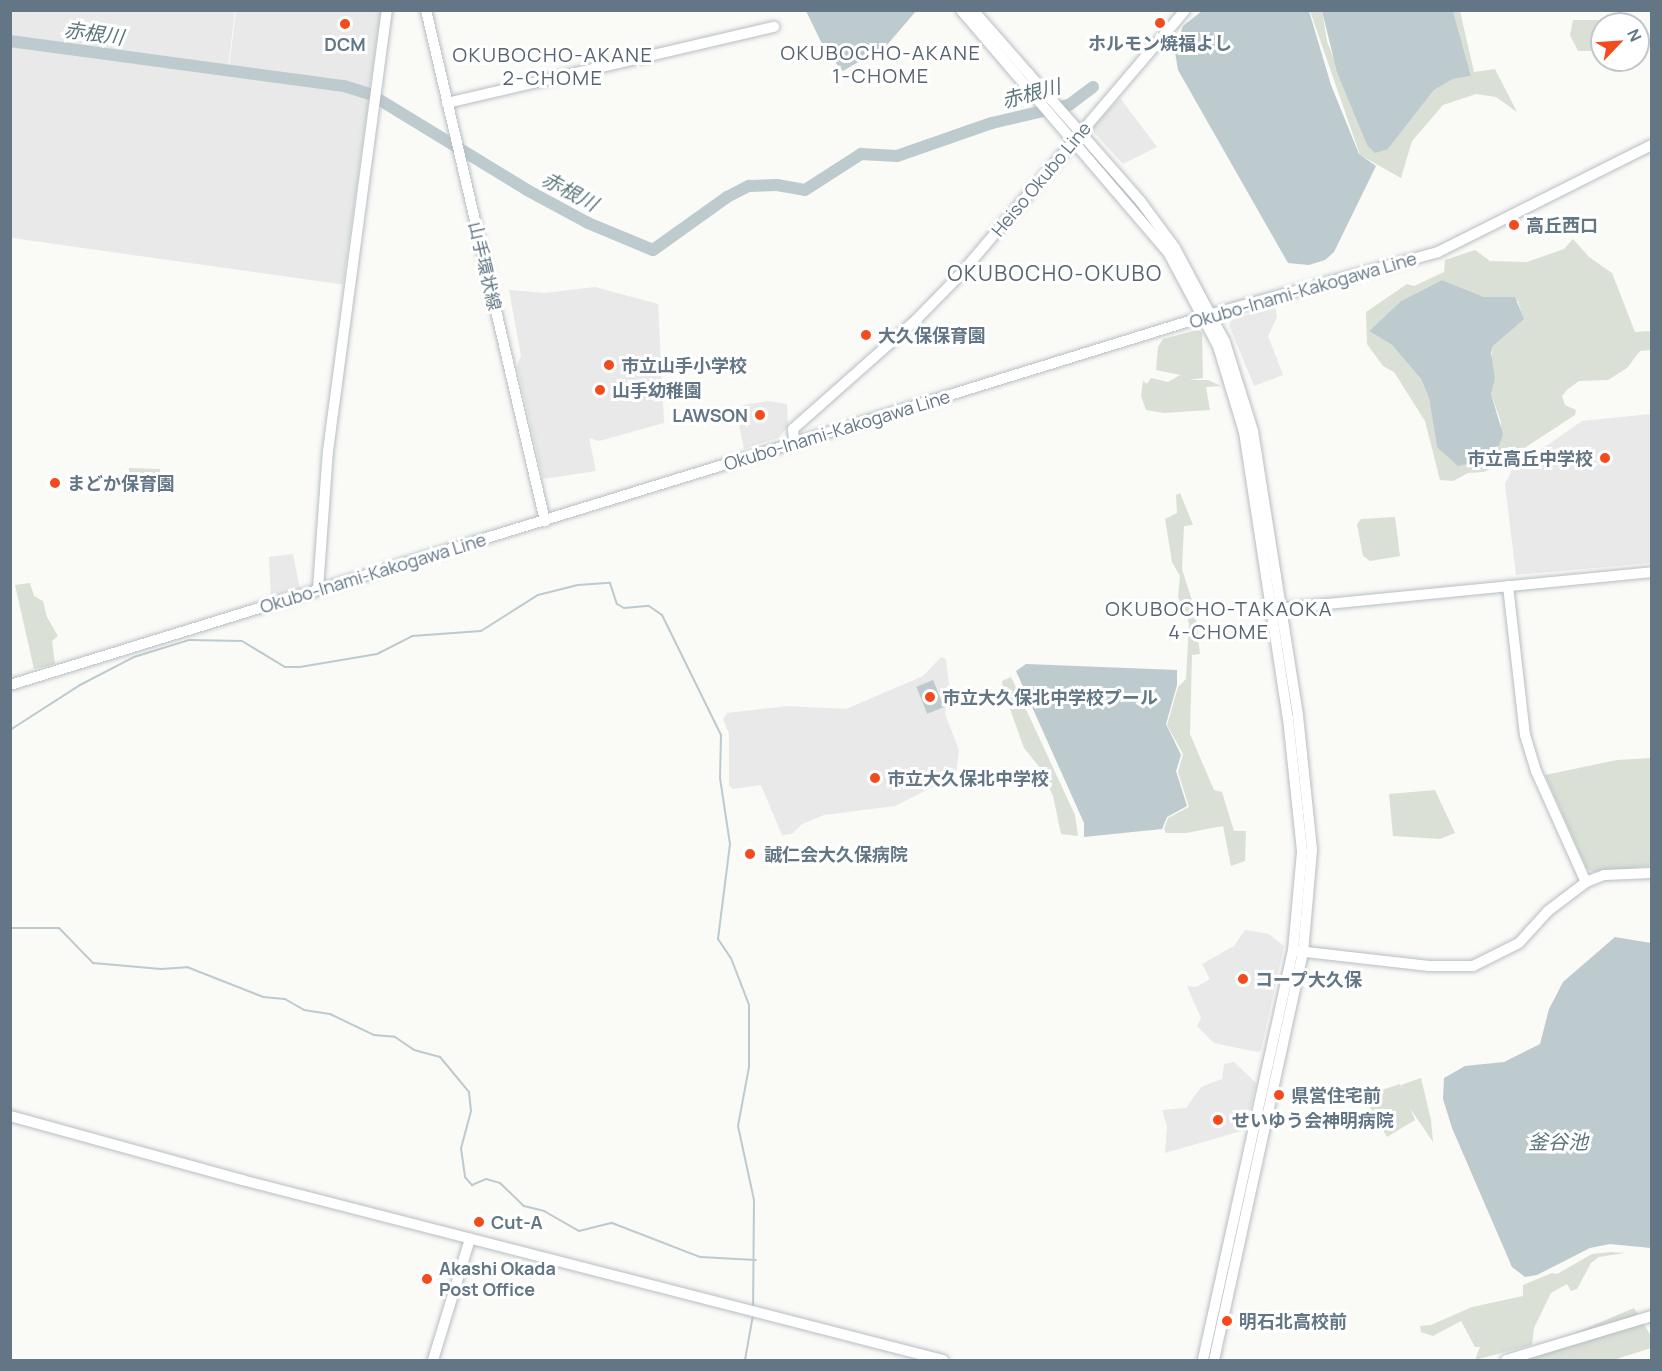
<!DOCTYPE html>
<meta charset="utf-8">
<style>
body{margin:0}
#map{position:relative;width:1662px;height:1371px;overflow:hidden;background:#fafaf7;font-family:Manrope,"Noto Sans JP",sans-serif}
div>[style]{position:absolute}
.built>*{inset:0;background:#e8e9e8;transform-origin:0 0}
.green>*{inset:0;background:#dae0d6}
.water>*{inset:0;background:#bdcace;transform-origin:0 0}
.stream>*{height:2px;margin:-1px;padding:0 1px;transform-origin:1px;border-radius:1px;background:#bdcace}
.river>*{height:12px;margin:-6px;padding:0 6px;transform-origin:6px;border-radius:6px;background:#bdcace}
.roads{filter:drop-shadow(0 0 2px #b7bec3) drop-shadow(0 0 2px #b7bec3)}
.secondary>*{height:10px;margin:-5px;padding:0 5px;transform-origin:5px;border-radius:5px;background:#fff}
.dots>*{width:16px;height:16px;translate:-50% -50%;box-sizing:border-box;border:3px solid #fff;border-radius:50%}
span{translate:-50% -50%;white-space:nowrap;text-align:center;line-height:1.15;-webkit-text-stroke:6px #fff;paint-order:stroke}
.poi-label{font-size:18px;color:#627685;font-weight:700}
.left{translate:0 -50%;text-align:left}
.right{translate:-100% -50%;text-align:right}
.street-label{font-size:18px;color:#627685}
.water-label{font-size:20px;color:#5d767e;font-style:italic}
.neighbourhood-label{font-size:20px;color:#556470;letter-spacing:1.5px}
.quarter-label{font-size:21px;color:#556470;letter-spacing:1.5px}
.frame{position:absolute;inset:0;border:12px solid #627685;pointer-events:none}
.north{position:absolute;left:1590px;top:12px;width:60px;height:60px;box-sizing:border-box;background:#fff;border:2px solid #c0c8ce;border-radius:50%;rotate:65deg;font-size:16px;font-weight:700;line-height:24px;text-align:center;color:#627685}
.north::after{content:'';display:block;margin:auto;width:21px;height:27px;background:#f44b1e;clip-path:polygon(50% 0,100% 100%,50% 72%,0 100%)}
</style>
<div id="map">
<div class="built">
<div style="clip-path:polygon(11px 10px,235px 11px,228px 67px,11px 38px)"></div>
<div style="clip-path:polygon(236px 11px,381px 11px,369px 92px,362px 87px,229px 67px)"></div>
<div style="left:11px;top:45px;width:362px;height:191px;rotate:8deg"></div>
<div style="clip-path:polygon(1120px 98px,1157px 147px,1123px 164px,1091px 129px)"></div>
<div style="clip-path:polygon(595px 287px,658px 304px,664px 423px,599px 441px,589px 438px,596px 471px,543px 479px,517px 366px,521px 356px,509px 290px,545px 293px)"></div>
<div style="clip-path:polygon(1275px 306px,1277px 317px,1268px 336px,1283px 375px,1254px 386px,1229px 325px,1232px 320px)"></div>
<div style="clip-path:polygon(768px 401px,787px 404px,788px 427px,778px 438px,744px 449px,736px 411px,743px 405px)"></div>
<div style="clip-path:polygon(1651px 414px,1651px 563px,1516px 575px,1505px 484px,1512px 470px,1582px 421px)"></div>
<div style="clip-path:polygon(293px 554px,300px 589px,271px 599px,269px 557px)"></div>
<div style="clip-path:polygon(941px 657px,946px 659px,949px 684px,945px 714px,959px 750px,956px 775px,895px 806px,824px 815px,802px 824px,792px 834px,782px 835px,761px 785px,733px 789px,729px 785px,729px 734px,723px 719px,727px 713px,787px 706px,846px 709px,923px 676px)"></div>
<div style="clip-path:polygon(1245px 930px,1269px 934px,1284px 946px,1261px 1050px,1257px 1052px,1214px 1043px,1197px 1026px,1201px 1018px,1187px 986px,1196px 987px,1210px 979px,1202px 964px,1234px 946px)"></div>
<div style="clip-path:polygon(1234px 1062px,1256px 1083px,1245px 1130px,1165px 1153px,1167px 1126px,1162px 1110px,1186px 1108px,1201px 1087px,1222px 1079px,1224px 1064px)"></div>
</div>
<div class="green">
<div style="clip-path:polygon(1310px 11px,1322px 11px,1327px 41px,1367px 145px,1388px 149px,1434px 90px,1453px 79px,1471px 76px,1453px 11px,1460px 11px,1474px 72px,1495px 69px,1517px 112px,1496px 97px,1476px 94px,1443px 105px,1412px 141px,1401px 178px,1360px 155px)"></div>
<div style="clip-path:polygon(1573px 20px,1600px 20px,1599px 51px,1578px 51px,1570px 35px)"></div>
<div style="clip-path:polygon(evenodd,1573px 239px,1589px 257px,1612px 273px,1635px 332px,1651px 331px,1651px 350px,1640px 351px,1627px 368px,1608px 380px,1579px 381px,1568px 389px,1562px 396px,1565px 405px,1576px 410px,1575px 415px,1503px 462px,1484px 472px,1468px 473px,1453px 481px,1440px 480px,1425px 421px,1394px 372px,1383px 366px,1367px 344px,1366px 312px,1407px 284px,1414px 286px,1444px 272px,1445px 260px,1475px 250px,1490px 261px,1527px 262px,1564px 249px,1573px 239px,1442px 280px,1484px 297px,1518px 301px,1523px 319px,1493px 346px,1490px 365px,1495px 379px,1491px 394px,1501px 422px,1499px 446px,1485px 450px,1471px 463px,1463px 464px,1437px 447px,1429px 398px,1421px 379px,1392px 345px,1369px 331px,1401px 301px,1442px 280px)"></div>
<div style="clip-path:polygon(1197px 330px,1202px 332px,1203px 378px,1189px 380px,1208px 380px,1221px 386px,1206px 387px,1210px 410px,1164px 413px,1146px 410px,1141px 396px,1143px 381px,1147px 384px,1151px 378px,1168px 382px,1180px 375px,1156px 370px,1158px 347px,1163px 339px)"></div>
<div style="clip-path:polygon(129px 468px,160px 469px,160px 489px,128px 492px)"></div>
<div style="clip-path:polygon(1180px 493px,1193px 525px,1184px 526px,1182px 569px,1195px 610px,1200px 654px,1192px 655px,1190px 734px,1214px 790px,1222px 792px,1234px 831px,1246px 831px,1245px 861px,1231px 866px,1223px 826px,1186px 833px,1166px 833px,1164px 829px,1168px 818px,1189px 807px,1178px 772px,1183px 754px,1167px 725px,1178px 687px,1186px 679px,1189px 623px,1178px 597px,1180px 576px,1172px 562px,1165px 519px,1177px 513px,1176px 495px)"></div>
<div style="clip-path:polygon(1395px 517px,1400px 556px,1370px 561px,1363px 556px,1357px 524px,1361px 519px)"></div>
<div style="clip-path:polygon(30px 583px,34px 596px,43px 601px,47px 617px,58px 636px,52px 641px,55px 664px,34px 669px,15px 585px)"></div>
<div style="clip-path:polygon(1011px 677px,1075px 815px,1078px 836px,1061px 834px,1053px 796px,1041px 769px,1024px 748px,1003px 689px,1002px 681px)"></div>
<div style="clip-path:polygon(1651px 758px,1651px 866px,1593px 872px,1587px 869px,1545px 775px,1617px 760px)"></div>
<div style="clip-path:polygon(1435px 790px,1455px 833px,1440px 839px,1393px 836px,1389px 794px)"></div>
<div style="clip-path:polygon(1421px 1078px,1431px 1120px,1433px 1142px,1407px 1104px,1401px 1085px)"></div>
<div style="clip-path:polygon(1400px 1084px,1415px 1120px,1387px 1137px,1364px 1096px)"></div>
<div style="clip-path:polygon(1611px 1252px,1625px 1253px,1599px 1257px,1591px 1263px,1577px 1289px,1571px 1291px,1567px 1284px,1551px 1293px,1534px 1328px,1532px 1345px,1475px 1360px,1480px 1347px,1475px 1347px,1461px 1321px,1433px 1336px,1421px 1332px,1420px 1326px,1431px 1325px,1472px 1307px,1523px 1296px,1523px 1285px,1552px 1273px,1557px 1274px,1592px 1254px)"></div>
<div style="clip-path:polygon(1634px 1308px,1651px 1336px,1651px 1348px,1613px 1360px,1511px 1360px)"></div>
</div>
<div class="water">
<div style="clip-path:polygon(806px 11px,806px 10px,916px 11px,887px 45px,843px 71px,826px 52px)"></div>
<div style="clip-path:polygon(1202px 11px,1309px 11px,1331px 85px,1359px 154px,1376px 166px,1334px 252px,1325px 260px,1309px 265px,1288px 263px,1178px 70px,1175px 52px,1183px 26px)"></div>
<div style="clip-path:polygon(1322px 11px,1453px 11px,1471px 76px,1453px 79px,1434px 90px,1388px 149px,1375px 153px,1367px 145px,1337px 72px)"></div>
<div style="clip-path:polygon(1442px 280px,1484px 297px,1515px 297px,1524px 319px,1493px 346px,1491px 353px,1495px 379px,1491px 394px,1503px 434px,1499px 446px,1485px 450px,1471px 463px,1458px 466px,1437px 447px,1429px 398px,1421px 379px,1392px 345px,1369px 331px,1401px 301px)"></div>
<div style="clip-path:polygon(1026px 664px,1177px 670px,1177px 685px,1166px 724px,1181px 755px,1176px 771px,1187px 806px,1167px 817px,1162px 829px,1084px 837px,1084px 823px,1016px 671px)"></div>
<div style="left:933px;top:680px;width:29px;height:18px;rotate:68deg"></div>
<div style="clip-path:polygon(1615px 937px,1651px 943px,1651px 1248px,1610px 1244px,1590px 1248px,1537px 1275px,1525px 1277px,1512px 1267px,1452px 1128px,1443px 1099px,1444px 1078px,1465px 1066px,1504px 1062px,1540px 1044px,1549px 1009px,1563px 982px)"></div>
</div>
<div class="stream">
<div style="left:10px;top:730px;width:83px;rotate:-32.7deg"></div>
<div style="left:80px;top:685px;width:61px;rotate:-27.4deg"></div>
<div style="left:134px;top:657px;width:58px;rotate:-17.2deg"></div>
<div style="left:189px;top:640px;width:53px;rotate:1.1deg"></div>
<div style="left:242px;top:641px;width:50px;rotate:31.2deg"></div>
<div style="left:285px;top:667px;width:15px"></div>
<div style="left:300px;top:667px;width:78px;rotate:-9.6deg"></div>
<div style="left:377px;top:654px;width:39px;rotate:-27deg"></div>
<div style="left:412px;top:636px;width:69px;rotate:-4.1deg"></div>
<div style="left:481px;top:631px;width:67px;rotate:-32.3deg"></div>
<div style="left:538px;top:595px;width:41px;rotate:-14deg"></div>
<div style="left:578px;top:585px;width:32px;rotate:-4deg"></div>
<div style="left:610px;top:583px;width:22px;rotate:72deg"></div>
<div style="left:617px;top:604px;width:8px;rotate:30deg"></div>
<div style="left:624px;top:608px;width:25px;rotate:-5deg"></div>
<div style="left:649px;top:606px;width:16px;rotate:35deg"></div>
<div style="left:662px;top:615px;width:134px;rotate:63.8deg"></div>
<div style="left:721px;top:735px;width:43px;rotate:91.3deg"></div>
<div style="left:720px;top:778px;width:67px;rotate:81.4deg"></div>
<div style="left:730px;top:844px;width:96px;rotate:97.2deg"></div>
<div style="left:718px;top:939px;width:23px;rotate:56deg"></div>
<div style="left:731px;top:958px;width:50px;rotate:69deg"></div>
<div style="left:749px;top:1005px;width:62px;rotate:90deg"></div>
<div style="left:749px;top:1067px;width:60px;rotate:100.6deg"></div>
<div style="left:738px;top:1126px;width:76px;rotate:77.8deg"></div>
<div style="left:754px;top:1200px;width:106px;rotate:90.5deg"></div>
<div style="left:10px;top:928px;width:49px"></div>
<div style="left:59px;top:928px;width:49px;rotate:45.8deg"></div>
<div style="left:93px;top:963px;width:68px;rotate:5deg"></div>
<div style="left:161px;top:969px;width:26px;rotate:-4deg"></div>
<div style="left:187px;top:967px;width:82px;rotate:21.5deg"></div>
<div style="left:263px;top:997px;width:22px;rotate:5deg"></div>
<div style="left:285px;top:999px;width:22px;rotate:30deg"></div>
<div style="left:304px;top:1010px;width:26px;rotate:9deg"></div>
<div style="left:330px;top:1014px;width:49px;rotate:25.5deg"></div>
<div style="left:374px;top:1035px;width:21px;rotate:5deg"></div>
<div style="left:395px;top:1037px;width:23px;rotate:34deg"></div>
<div style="left:414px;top:1050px;width:27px;rotate:15deg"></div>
<div style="left:440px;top:1057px;width:45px;rotate:50.4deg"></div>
<div style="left:469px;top:1092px;width:19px;rotate:84deg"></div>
<div style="left:471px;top:1111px;width:38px;rotate:105deg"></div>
<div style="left:461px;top:1148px;width:29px;rotate:82deg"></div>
<div style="left:465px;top:1177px;width:11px;rotate:49deg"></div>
<div style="left:472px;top:1185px;width:15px;rotate:-23deg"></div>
<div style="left:486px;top:1179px;width:15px;rotate:16deg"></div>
<div style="left:500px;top:1183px;width:33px;rotate:44deg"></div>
<div style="left:524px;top:1206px;width:21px;rotate:14deg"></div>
<div style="left:544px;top:1211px;width:40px;rotate:29.7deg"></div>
<div style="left:579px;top:1231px;width:34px;rotate:-14deg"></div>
<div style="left:612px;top:1223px;width:94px;rotate:21.1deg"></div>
<div style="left:700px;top:1257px;width:56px;rotate:3.1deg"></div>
<div style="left:745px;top:1360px;width:46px;rotate:-79.9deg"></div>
</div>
<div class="river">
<div style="left:10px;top:41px;width:337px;rotate:7.7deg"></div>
<div style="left:344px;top:86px;width:27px;rotate:17deg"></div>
<div style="left:370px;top:94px;width:184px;rotate:31.4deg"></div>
<div style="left:527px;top:190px;width:69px;rotate:28.4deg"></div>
<div style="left:588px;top:223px;width:70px;rotate:22.6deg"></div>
<div style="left:653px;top:250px;width:91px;rotate:-35.6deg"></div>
<div style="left:727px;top:197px;width:25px;rotate:-27deg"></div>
<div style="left:749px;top:186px;width:28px;rotate:-2deg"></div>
<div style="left:777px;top:185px;width:28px;rotate:10deg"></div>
<div style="left:805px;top:190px;width:67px;rotate:-32.7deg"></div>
<div style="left:861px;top:154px;width:36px;rotate:3deg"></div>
<div style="left:897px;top:156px;width:101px;rotate:-19.2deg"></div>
<div style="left:992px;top:123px;width:79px;rotate:-13.2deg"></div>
<div style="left:1069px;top:105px;width:30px;rotate:-37deg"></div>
</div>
<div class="roads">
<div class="secondary">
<div style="left:426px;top:10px;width:525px;rotate:76.89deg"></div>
<div style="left:961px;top:10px;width:318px;rotate:49.5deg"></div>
<div style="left:1168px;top:252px;width:106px;rotate:62deg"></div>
<div style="left:1218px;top:346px;width:90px;rotate:73.2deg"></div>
<div style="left:1244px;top:432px;width:289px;rotate:81.3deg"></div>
<div style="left:1288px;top:718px;width:135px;rotate:84deg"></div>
<div style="left:1302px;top:852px;width:98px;rotate:95.2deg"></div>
<div style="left:1293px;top:950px;width:420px;rotate:102.4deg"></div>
<div style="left:973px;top:10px;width:255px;rotate:48.8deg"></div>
<div style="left:1141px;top:202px;width:57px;rotate:53.5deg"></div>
<div style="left:1175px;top:248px;width:106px;rotate:62deg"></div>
<div style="left:1225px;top:342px;width:93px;rotate:72.5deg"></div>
<div style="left:1253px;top:431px;width:289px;rotate:81deg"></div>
<div style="left:1298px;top:716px;width:135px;rotate:84deg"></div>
<div style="left:1312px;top:850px;width:102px;rotate:95deg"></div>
<div style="left:1303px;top:952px;width:418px;rotate:102.3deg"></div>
<div style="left:447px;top:103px;width:336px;rotate:-13.1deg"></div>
<div style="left:794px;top:442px;width:13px;rotate:-94deg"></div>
<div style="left:793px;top:429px;width:164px;rotate:-41.5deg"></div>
<div style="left:916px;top:320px;width:60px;rotate:-45.7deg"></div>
<div style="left:958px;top:277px;width:350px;rotate:-49.6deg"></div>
<div style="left:1508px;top:586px;width:150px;rotate:83.5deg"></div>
<div style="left:1525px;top:735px;width:38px;rotate:73deg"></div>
<div style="left:1536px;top:771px;width:122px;rotate:65.8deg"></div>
<div style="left:318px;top:589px;width:138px;rotate:-85.9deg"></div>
<div style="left:328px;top:451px;width:445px;rotate:-82.4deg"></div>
<div style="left:1276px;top:609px;width:378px;rotate:-5.6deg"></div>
<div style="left:10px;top:685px;width:1258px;rotate:-17.15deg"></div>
<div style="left:1212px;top:314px;width:234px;rotate:-15.3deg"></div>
<div style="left:1438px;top:252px;width:239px;rotate:-26.6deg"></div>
<div style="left:1297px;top:951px;width:133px;rotate:6.5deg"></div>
<div style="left:1429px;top:966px;width:44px"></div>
<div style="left:1473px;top:966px;width:51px;rotate:-26.6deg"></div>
<div style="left:1519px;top:943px;width:43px;rotate:-47.8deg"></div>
<div style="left:1548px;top:911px;width:48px;rotate:-37.3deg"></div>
<div style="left:1586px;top:882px;width:19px;rotate:-21deg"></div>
<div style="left:1604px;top:875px;width:48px;rotate:-2.4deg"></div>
<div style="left:10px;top:1116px;width:241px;rotate:15.4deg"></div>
<div style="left:242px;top:1180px;width:724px;rotate:14.4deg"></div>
<div style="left:433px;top:1360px;width:127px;rotate:-73deg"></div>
<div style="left:1506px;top:1360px;width:152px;rotate:-16.8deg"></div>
</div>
</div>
<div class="dots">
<div style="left:1160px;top:23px;background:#f44b1e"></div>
<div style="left:345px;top:24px;background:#f44b1e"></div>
<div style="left:1514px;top:225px;background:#f44b1e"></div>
<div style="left:866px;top:335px;background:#f44b1e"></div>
<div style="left:609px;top:365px;background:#f44b1e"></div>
<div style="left:600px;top:390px;background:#f44b1e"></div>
<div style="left:760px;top:415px;background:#f44b1e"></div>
<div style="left:1605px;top:458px;background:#f44b1e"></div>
<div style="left:55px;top:483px;background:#f44b1e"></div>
<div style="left:930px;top:697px;background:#f44b1e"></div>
<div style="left:875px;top:778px;background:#f44b1e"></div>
<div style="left:750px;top:854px;background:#f44b1e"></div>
<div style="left:1243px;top:979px;background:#f44b1e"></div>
<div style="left:1279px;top:1095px;background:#f44b1e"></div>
<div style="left:1218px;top:1120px;background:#f44b1e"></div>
<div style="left:479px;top:1222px;background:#f44b1e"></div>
<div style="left:427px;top:1279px;background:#f44b1e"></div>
<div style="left:1227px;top:1321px;background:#f44b1e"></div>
</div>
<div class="poi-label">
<span style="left:1160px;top:43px">ホルモン焼福よし</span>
<span style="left:345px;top:44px">DCM</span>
<span class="left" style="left:1526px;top:225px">高丘西口</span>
<span class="left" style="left:878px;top:335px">大久保保育園</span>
<span class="left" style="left:621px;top:365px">市立山手小学校</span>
<span class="left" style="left:612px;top:390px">山手幼稚園</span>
<span class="right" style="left:748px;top:415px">LAWSON</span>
<span class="right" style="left:1593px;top:458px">市立高丘中学校</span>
<span class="left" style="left:67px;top:483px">まどか保育園</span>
<span class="left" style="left:942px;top:697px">市立大久保北中学校プール</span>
<span class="left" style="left:887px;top:778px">市立大久保北中学校</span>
<span class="left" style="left:764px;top:854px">誠仁会大久保病院</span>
<span class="left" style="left:1255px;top:979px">コープ大久保</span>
<span class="left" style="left:1291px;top:1095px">県営住宅前</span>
<span class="left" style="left:1232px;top:1120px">せいゆう会神明病院</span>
<span class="left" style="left:491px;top:1222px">Cut-A</span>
<span class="left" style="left:439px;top:1279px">Akashi Okada<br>Post Office</span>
<span class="left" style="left:1239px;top:1321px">明石北高校前</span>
</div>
<div class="street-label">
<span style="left:1041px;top:179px;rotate:-50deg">Heiso Okubo Line</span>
<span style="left:485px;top:266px;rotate:77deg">山手環状線</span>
<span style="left:1303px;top:290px;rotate:-16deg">Okubo-Inami-Kakogawa Line</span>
<span style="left:837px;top:430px;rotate:-17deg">Okubo-Inami-Kakogawa Line</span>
<span style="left:373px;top:573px;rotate:-17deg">Okubo-Inami-Kakogawa Line</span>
</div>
<div class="water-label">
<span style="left:94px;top:33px;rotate:8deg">赤根川</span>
<span style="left:1031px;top:93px;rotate:-15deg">赤根川</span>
<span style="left:570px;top:191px;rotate:28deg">赤根川</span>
<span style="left:1558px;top:1141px">釜谷池</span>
</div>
<div class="neighbourhood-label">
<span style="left:881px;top:64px">OKUBOCHO-AKANE<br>1-CHOME</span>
<span style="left:553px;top:66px">OKUBOCHO-AKANE<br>2-CHOME</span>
<span style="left:1219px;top:620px">OKUBOCHO-TAKAOKA<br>4-CHOME</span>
</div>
<div class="quarter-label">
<span style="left:1055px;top:273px">OKUBOCHO-OKUBO</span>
</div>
<div class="frame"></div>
<div class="north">N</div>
</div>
